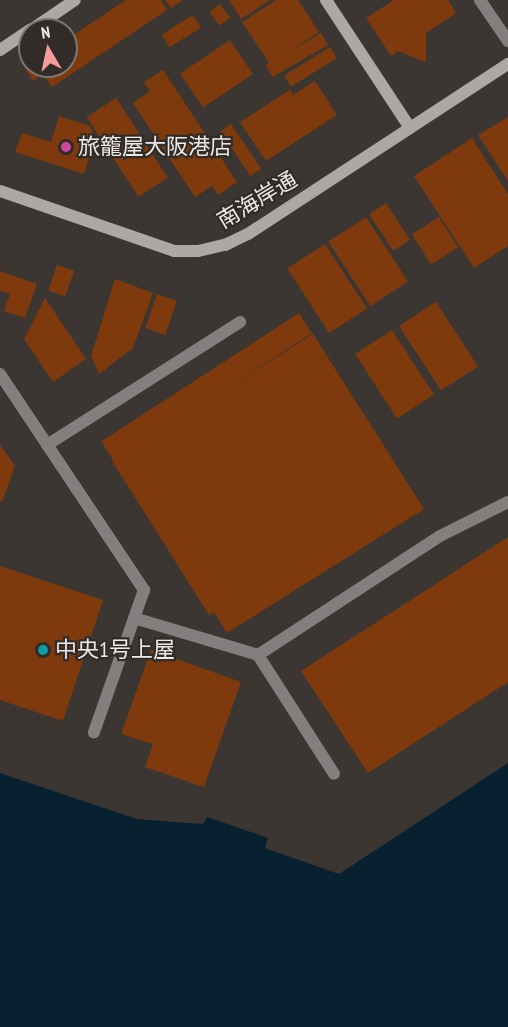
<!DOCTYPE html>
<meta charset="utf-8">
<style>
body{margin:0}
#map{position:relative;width:508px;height:1027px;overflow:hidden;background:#3b3632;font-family:"PT Sans Narrow","Noto Sans JP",sans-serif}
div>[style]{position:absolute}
.water>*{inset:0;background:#082131}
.building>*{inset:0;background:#7e3a0c;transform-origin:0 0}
.lane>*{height:12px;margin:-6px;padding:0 6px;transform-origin:6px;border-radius:6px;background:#837f7e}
.secondary>*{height:12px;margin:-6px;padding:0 6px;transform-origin:6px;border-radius:6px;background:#ada8a5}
.dots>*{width:16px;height:16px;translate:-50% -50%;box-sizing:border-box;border:3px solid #312c28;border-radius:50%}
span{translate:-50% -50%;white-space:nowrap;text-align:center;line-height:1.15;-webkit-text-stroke:4.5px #312c28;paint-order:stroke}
.poi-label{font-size:22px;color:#ede9e6}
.left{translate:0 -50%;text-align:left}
.street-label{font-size:22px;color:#ede9e6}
.north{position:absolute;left:18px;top:18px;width:60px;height:60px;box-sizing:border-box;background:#312c28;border:2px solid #7c7874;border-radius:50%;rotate:351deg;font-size:16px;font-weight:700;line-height:24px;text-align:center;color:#ede9e6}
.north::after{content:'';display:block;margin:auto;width:21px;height:27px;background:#f59b99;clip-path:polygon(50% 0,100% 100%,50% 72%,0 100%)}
</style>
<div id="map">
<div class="water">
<div style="clip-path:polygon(508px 763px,508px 1027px,0 1027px,0 773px,137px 819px,203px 824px,207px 817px,268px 838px,265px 848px,339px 874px)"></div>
</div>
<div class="building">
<div style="clip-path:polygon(126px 0,161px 0,167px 10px,52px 87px,43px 74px,33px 81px,25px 68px,30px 64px,66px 66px,66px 40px)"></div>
<div style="clip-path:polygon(165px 0,183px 0,171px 8px)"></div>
<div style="clip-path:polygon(229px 0,270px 0,241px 19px)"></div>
<div style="clip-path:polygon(276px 0,298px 0,319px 32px,270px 64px,242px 22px)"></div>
<div style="clip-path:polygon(394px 0,448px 0,456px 13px,426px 33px,426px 62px,398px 51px,391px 56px,366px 18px)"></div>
<div style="left:220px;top:4px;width:17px;height:13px;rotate:54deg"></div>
<div style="left:193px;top:15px;width:15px;height:37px;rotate:58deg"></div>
<div style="left:321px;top:33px;width:14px;height:64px;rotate:60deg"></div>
<div style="left:230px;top:40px;width:41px;height:60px;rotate:56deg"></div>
<div style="left:330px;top:47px;width:13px;height:54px;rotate:58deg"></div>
<div style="clip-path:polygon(163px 70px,237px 182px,218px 195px,212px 186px,195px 197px,133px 103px,150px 91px,144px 82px)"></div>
<div style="clip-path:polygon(315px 81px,337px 115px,266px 161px,240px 122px,290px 90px,293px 95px)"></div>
<div style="left:116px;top:98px;width:95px;height:35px;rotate:57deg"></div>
<div style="clip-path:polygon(59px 116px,90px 126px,95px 139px,84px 174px,15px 152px,22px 133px,51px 142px)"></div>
<div style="clip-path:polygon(508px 117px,508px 181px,478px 135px)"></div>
<div style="left:231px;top:124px;width:54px;height:13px;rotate:56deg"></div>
<div style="clip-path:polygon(472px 138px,508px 194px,508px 246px,474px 268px,414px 176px)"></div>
<div style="left:386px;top:203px;width:44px;height:20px;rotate:57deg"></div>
<div style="left:366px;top:217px;width:77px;height:45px;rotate:57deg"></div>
<div style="left:439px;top:217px;width:36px;height:32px;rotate:58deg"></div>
<div style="left:325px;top:244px;width:77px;height:45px;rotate:57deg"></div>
<div style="left:57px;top:265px;width:18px;height:27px;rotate:19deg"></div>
<div style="clip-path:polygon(0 271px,37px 284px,25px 318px,4px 311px,10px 294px,0 291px)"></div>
<div style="clip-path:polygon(115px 279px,153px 293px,133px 348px,99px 374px,91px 356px)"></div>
<div style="left:157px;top:294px;width:21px;height:36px;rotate:19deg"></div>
<div style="clip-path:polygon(45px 298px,86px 359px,53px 382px,24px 339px)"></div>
<div style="left:436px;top:302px;width:77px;height:44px;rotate:57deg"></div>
<div style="left:299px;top:313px;width:24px;height:236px;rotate:57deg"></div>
<div style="left:392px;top:330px;width:77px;height:44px;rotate:57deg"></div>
<div style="clip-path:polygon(313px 334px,424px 509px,227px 633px,214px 612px,209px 615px,112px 461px)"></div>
<div style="clip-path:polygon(0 445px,15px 466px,2px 502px,0 501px)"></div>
<div style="clip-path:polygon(508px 537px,508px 682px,368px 773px,301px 671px)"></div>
<div style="clip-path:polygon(0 566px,103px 600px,63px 721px,0 700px)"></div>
<div style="clip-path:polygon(151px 650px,241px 682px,204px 787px,145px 767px,153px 744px,121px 734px)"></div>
</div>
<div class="lane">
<div style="left:480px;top:0;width:50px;rotate:55.7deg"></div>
<div style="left:0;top:374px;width:260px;rotate:56.3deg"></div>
<div style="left:144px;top:590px;width:151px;rotate:109.4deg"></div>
<div style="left:47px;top:445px;width:229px;rotate:-32.5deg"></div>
<div style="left:134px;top:618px;width:129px;rotate:16.6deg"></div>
<div style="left:258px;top:655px;width:217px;rotate:-33.2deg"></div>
<div style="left:440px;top:536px;width:76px;rotate:-26.6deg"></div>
<div style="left:258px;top:655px;width:141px;rotate:57.4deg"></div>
</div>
<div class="secondary">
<div style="left:326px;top:0;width:153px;rotate:56.7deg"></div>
<div style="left:31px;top:30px;width:53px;rotate:-34.3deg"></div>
<div style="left:0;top:50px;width:36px;rotate:-34deg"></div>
<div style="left:0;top:191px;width:184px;rotate:19deg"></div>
<div style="left:174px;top:251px;width:24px"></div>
<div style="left:198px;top:251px;width:28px;rotate:-13deg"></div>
<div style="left:225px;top:245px;width:25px;rotate:-26deg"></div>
<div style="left:248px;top:234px;width:311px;rotate:-33.2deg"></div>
</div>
<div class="dots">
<div style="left:66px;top:147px;background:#d1479c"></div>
<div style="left:43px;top:650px;background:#0f9aa8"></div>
</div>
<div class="poi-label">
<span class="left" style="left:78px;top:147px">旅籠屋大阪港店</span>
<span class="left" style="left:55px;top:650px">中央1号上屋</span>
</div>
<div class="street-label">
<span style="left:257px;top:200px;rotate:-31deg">南海岸通</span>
</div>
<div class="north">N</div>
</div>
